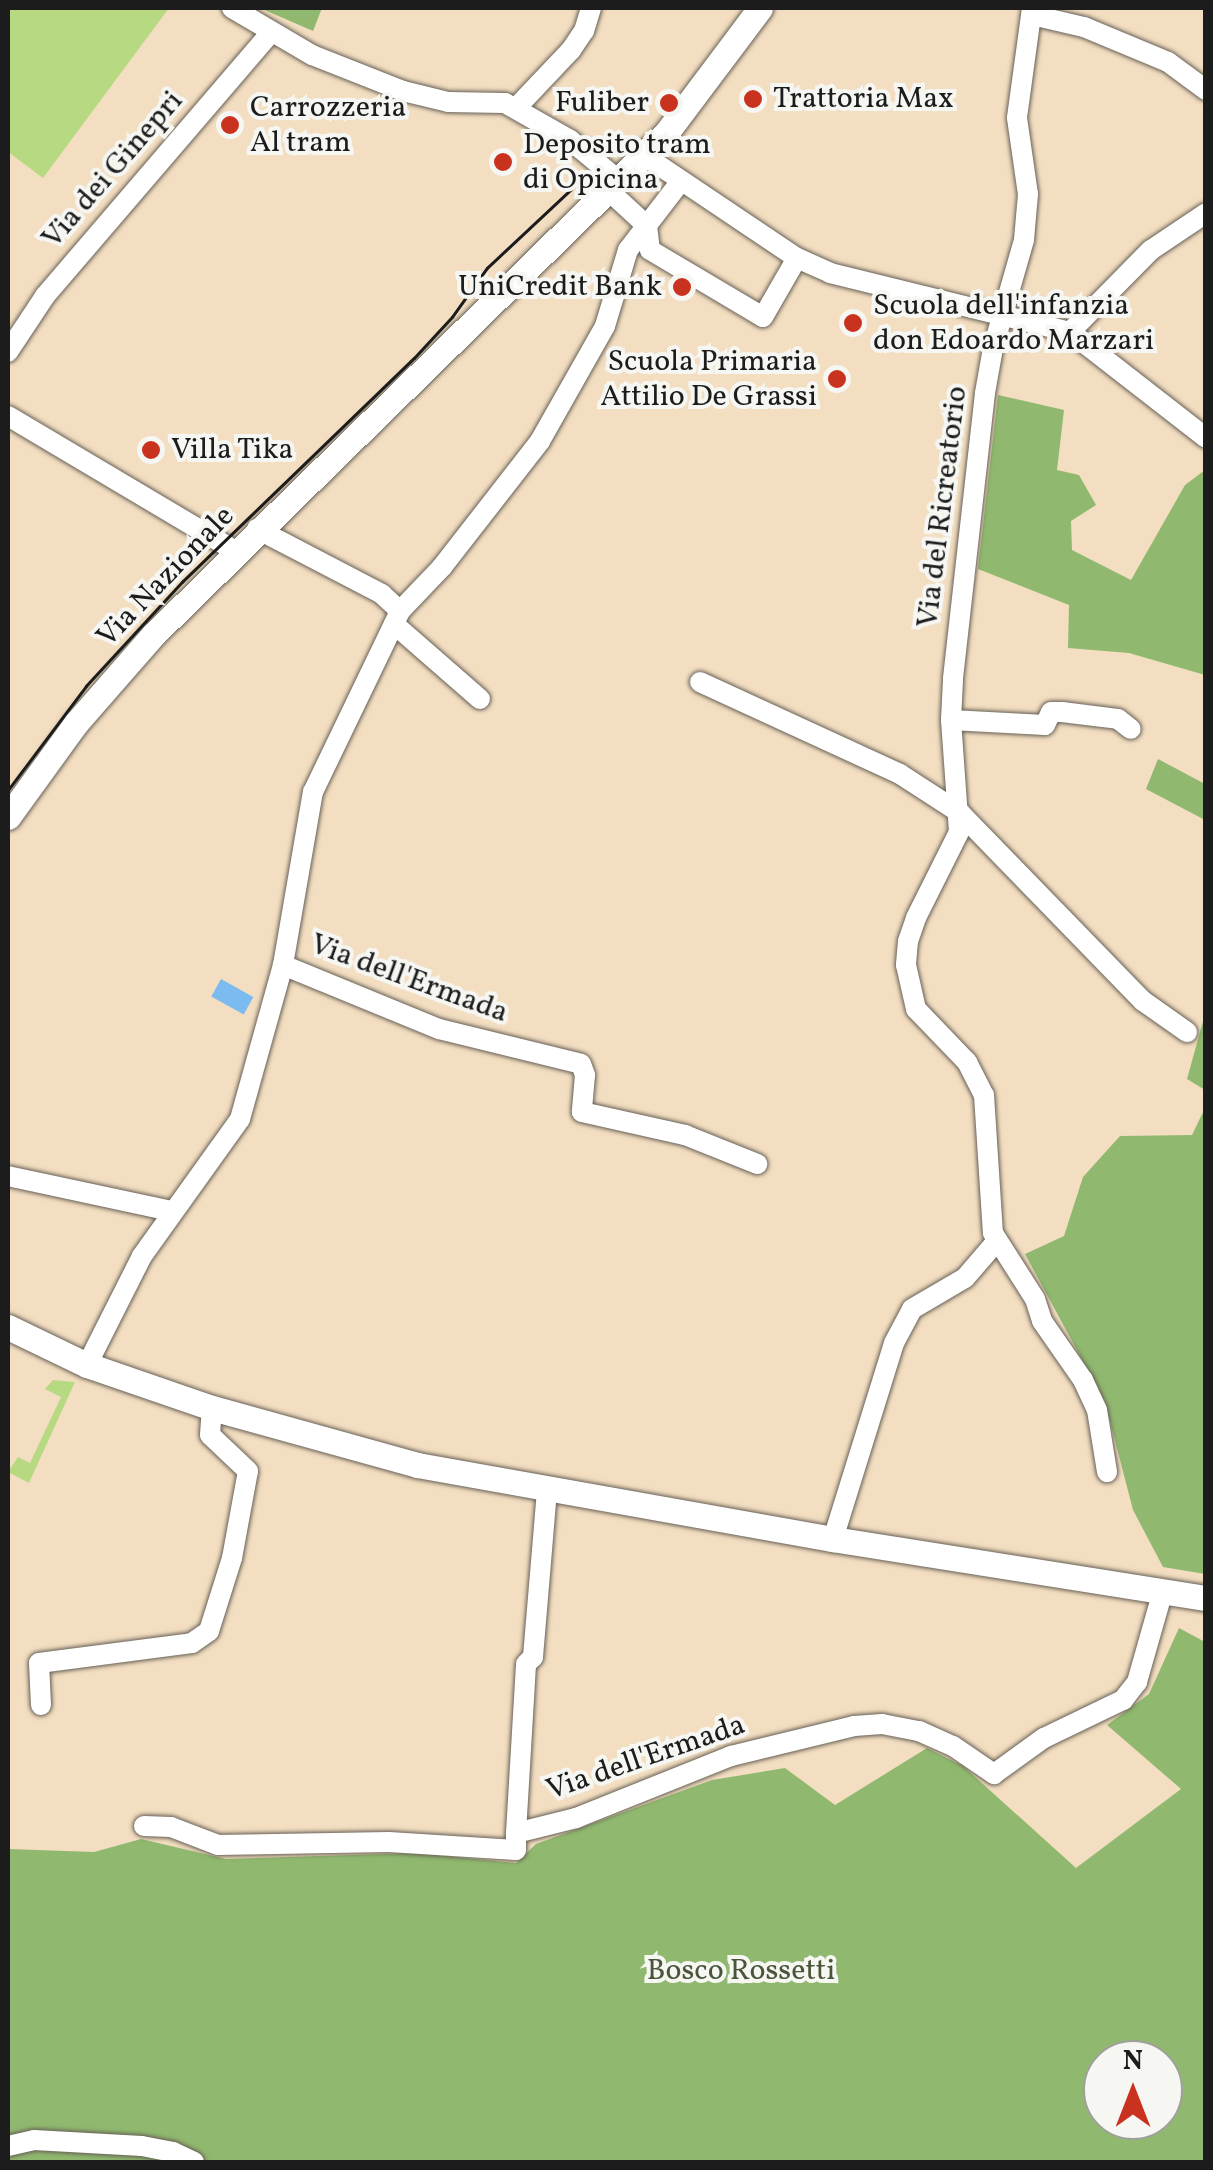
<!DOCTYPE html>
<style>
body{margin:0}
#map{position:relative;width:1213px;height:2170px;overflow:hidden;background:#f3dec1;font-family:Vollkorn,serif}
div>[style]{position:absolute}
.green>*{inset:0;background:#b6d981}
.forest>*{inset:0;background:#90b96f}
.water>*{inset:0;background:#7cbbf0;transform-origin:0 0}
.roads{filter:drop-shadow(0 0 2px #676056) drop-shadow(0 0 2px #676056)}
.minor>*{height:20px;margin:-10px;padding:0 10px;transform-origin:10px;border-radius:10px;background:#fff}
.major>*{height:25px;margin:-12.5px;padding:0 12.5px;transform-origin:12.5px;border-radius:12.5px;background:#fff}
.tram>*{height:2.5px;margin:-1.25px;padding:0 1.25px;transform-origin:1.25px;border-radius:1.25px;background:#1c1c1c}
.dots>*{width:28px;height:28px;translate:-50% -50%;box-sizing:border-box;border:5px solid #f6f6f2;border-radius:50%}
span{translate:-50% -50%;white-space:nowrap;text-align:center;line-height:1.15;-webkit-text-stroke:8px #f6f6f2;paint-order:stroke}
.poi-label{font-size:30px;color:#1c1c1c}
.left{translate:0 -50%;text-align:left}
.right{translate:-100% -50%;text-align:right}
.street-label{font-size:30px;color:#1c1c1c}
.park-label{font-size:30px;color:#4a553a}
.frame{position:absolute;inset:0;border:10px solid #1c1c1c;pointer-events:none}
.north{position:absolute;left:1083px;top:2040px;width:100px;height:100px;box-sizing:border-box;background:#f6f6f2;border:2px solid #9f9f9c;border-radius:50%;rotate:0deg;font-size:28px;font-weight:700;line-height:40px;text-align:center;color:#1c1c1c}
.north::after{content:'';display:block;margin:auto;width:35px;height:45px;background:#c8321e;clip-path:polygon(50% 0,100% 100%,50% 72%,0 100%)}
</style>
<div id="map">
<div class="green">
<div style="clip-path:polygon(8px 8px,169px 8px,43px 178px,8px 152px)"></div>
<div style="clip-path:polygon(53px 1380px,75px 1382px,29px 1483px,8px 1472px,18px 1457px,30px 1463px,61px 1397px,45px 1389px)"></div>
</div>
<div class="forest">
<div style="clip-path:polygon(260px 8px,322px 8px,313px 31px)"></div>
<div style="clip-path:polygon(998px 395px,1064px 410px,1057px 470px,1079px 475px,1096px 505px,1071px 521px,1072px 550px,1131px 580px,1185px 485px,1205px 470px,1205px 675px,1129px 653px,1068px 648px,1069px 605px,978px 569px)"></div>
<div style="clip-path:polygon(1158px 759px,1205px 784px,1205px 820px,1146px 789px)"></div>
<div style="clip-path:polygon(1205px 1014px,1206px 1014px,1205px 1090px,1187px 1079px)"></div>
<div style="clip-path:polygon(1205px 1108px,1205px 1574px,1163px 1567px,1133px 1510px,1105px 1402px,1025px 1254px,1064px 1236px,1083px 1177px,1120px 1136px,1192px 1135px)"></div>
<div style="clip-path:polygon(evenodd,1179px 1628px,1205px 1642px,1205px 2162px,8px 2162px,8px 1849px,94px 1852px,141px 1839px,226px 1859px,417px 1853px,516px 1863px,536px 1844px,712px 1780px,785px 1768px,835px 1805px,927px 1748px,963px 1766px,1076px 1868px,1181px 1789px,1107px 1725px,1149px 1694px,1179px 1628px,1103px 2060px,1163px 2060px,1163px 2120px,1103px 2120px,1103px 2060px)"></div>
</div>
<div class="water">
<div style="left:221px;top:979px;width:37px;height:20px;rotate:29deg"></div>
</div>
<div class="roads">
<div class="minor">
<div style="left:232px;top:8px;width:93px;rotate:30.4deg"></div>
<div style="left:312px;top:55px;width:98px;rotate:21.6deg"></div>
<div style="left:403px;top:91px;width:46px;rotate:13.7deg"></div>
<div style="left:448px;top:102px;width:57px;rotate:1deg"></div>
<div style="left:505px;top:103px;width:75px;rotate:29.6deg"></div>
<div style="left:570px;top:140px;width:61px;rotate:39.7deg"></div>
<div style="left:1032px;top:8px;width:111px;rotate:97.8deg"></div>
<div style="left:1017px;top:118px;width:77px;rotate:81.8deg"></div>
<div style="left:1028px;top:194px;width:46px;rotate:95deg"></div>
<div style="left:1024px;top:240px;width:112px;rotate:106deg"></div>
<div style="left:993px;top:348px;width:46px;rotate:100.1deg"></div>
<div style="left:985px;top:393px;width:289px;rotate:96.4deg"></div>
<div style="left:953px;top:680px;width:40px;rotate:92.9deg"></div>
<div style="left:951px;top:720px;width:112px;rotate:85.9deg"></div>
<div style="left:959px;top:832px;width:96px;rotate:116.6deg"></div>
<div style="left:916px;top:918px;width:24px;rotate:109deg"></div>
<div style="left:908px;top:941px;width:24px;rotate:95deg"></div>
<div style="left:906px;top:965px;width:45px;rotate:77.2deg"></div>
<div style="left:916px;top:1009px;width:74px;rotate:46.1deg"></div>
<div style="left:967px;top:1062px;width:37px;rotate:63deg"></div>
<div style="left:984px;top:1095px;width:138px;rotate:86.3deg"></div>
<div style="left:993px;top:1233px;width:78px;rotate:57.5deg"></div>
<div style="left:1035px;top:1299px;width:23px;rotate:72deg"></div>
<div style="left:1042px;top:1321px;width:72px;rotate:55.2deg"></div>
<div style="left:1083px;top:1380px;width:33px;rotate:65deg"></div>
<div style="left:1097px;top:1410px;width:63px;rotate:80.8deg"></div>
<div style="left:1032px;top:15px;width:53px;rotate:13deg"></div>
<div style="left:1084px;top:27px;width:91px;rotate:22.6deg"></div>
<div style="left:1168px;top:62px;width:47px;rotate:36.4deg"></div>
<div style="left:516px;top:108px;width:80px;rotate:-46.5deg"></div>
<div style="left:571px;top:50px;width:23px;rotate:-56deg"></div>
<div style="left:584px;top:31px;width:24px;rotate:-73deg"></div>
<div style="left:642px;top:154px;width:187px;rotate:33.9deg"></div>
<div style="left:797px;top:258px;width:36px;rotate:24deg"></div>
<div style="left:830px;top:273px;width:247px;rotate:13.8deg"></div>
<div style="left:1070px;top:332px;width:172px;rotate:37.9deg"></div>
<div style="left:607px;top:189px;width:54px;rotate:42.8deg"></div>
<div style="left:647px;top:226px;width:24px;rotate:83deg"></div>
<div style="left:650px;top:250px;width:131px;rotate:30.7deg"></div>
<div style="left:763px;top:317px;width:68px;rotate:-60deg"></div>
<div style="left:1070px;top:332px;width:115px;rotate:-45.4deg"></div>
<div style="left:1151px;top:250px;width:66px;rotate:-33.9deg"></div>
<div style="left:8px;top:352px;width:67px;rotate:-56.5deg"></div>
<div style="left:45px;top:296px;width:348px;rotate:-49.4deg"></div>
<div style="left:8px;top:416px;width:264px;rotate:30.7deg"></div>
<div style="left:400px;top:611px;width:61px;rotate:-46.3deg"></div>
<div style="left:442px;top:567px;width:160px;rotate:-52.1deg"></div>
<div style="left:540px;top:441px;width:132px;rotate:-60.5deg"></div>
<div style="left:605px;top:326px;width:79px;rotate:-73.2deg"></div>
<div style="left:628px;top:250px;width:87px;rotate:-52.5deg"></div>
<div style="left:394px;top:624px;width:114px;rotate:41.1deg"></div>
<div style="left:700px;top:682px;width:220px;rotate:24.7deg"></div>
<div style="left:900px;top:774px;width:72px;rotate:33deg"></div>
<div style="left:960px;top:813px;width:262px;rotate:45.8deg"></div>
<div style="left:1143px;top:1001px;width:54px;rotate:35.2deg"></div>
<div style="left:951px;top:720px;width:94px;rotate:3deg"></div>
<div style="left:1045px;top:725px;width:14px;rotate:-65deg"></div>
<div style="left:1051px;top:712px;width:11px"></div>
<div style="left:1062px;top:712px;width:56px;rotate:7.1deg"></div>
<div style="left:1118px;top:719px;width:16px;rotate:38deg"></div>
<div style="left:283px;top:965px;width:169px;rotate:22.3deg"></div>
<div style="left:439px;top:1029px;width:146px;rotate:13.8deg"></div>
<div style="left:581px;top:1064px;width:12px;rotate:70deg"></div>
<div style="left:585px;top:1075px;width:37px;rotate:95deg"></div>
<div style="left:582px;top:1112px;width:106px;rotate:12.6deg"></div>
<div style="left:685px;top:1135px;width:78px;rotate:21.9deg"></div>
<div style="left:8px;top:1176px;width:167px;rotate:12.1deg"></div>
<div style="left:87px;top:1365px;width:122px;rotate:-63.2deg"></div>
<div style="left:142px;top:1256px;width:168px;rotate:-54.4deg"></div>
<div style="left:240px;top:1119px;width:160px;rotate:-74.4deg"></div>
<div style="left:283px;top:965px;width:176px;rotate:-80.2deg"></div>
<div style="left:313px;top:792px;width:201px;rotate:-64.3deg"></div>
<div style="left:400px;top:611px;width:25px;rotate:-137deg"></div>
<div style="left:382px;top:594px;width:141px;rotate:-152.5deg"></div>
<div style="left:833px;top:1539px;width:205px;rotate:-72.7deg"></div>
<div style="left:894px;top:1343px;width:38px;rotate:-62deg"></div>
<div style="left:912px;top:1309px;width:61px;rotate:-30.3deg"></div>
<div style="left:965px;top:1278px;width:48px;rotate:-49.3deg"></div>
<div style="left:41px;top:1705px;width:42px;rotate:-92.7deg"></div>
<div style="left:39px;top:1663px;width:154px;rotate:-7.4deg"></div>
<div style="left:192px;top:1643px;width:21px;rotate:-35deg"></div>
<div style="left:209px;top:1631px;width:77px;rotate:-72.5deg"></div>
<div style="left:232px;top:1558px;width:88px;rotate:-79.6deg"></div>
<div style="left:248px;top:1471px;width:52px;rotate:-136.5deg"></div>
<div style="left:210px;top:1435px;width:27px;rotate:-86deg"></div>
<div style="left:144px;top:1826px;width:27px;rotate:2deg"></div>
<div style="left:171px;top:1827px;width:50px;rotate:21deg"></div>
<div style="left:218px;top:1845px;width:171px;rotate:-1deg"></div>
<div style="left:389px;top:1842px;width:127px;rotate:3.6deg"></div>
<div style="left:516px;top:1850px;width:17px;rotate:-90deg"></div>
<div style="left:516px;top:1833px;width:62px;rotate:-14deg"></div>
<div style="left:576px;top:1818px;width:167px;rotate:-21.8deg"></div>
<div style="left:731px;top:1756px;width:127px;rotate:-13.7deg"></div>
<div style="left:854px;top:1726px;width:28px;rotate:-4deg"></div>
<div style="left:882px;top:1724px;width:38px;rotate:11deg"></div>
<div style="left:919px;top:1731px;width:37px;rotate:24deg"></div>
<div style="left:953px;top:1746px;width:50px;rotate:34.3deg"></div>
<div style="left:994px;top:1774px;width:62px;rotate:-35.8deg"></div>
<div style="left:1044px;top:1738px;width:88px;rotate:-25.7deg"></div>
<div style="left:1123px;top:1700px;width:23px;rotate:-52deg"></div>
<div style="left:1137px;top:1682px;width:95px;rotate:-74.1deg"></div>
<div style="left:516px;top:1833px;width:169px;rotate:-86.6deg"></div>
<div style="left:526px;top:1664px;width:10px;rotate:-45deg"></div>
<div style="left:533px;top:1657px;width:168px;rotate:-85.2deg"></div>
<div style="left:8px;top:2146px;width:27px;rotate:-13deg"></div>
<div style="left:34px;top:2140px;width:108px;rotate:3.2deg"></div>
<div style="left:142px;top:2146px;width:32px;rotate:11deg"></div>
<div style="left:173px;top:2152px;width:23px;rotate:25deg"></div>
</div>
<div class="major">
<div style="left:8px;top:817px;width:116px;rotate:-54.1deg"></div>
<div style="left:76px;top:723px;width:117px;rotate:-48.8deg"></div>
<div style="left:153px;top:635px;width:719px;rotate:-44.38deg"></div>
<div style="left:667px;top:132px;width:155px;rotate:-53.1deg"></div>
<div style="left:8px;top:1327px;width:88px;rotate:25.7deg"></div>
<div style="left:87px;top:1365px;width:132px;rotate:19deg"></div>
<div style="left:212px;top:1408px;width:213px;rotate:15.5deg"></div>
<div style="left:417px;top:1465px;width:423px;rotate:10.1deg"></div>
<div style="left:833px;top:1539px;width:378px;rotate:9deg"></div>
</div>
</div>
<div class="tram">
<div style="left:8px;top:790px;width:130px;rotate:-53.1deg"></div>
<div style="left:86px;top:686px;width:142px;rotate:-47.3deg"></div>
<div style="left:182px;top:582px;width:322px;rotate:-44deg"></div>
<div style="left:414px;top:358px;width:56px;rotate:-47.2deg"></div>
<div style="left:452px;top:317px;width:60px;rotate:-54.5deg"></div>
<div style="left:487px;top:268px;width:129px;rotate:-43.1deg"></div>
</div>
<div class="dots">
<div style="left:753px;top:99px;background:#c8321e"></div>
<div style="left:669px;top:103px;background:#c8321e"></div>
<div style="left:230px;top:125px;background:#c8321e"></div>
<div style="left:503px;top:162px;background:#c8321e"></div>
<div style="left:682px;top:287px;background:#c8321e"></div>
<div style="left:853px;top:323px;background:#c8321e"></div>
<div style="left:837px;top:379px;background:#c8321e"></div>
<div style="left:151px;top:450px;background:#c8321e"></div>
</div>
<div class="poi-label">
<span class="left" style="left:773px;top:99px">Trattoria Max</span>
<span class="right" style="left:649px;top:103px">Fuliber</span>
<span class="left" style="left:250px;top:125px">Carrozzeria<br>Al tram</span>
<span class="left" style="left:523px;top:162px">Deposito tram<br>di Opicina</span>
<span class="right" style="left:662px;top:287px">UniCredit Bank</span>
<span class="left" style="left:873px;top:323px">Scuola dell'infanzia<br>don Edoardo Marzari</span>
<span class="right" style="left:817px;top:379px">Scuola Primaria<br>Attilio De Grassi</span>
<span class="left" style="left:171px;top:450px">Villa Tika</span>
</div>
<div class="street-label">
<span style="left:113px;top:170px;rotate:-49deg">Via dei Ginepri</span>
<span style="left:943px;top:507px;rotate:-83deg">Via del Ricreatorio</span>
<span style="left:166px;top:577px;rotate:-46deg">Via Nazionale</span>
<span style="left:409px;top:979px;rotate:20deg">Via dell'Ermada</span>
<span style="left:646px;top:1758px;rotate:-19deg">Via dell'Ermada</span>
</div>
<div class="park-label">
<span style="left:741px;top:1971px">Bosco Rossetti</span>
</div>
<div class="frame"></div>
<div class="north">N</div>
</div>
